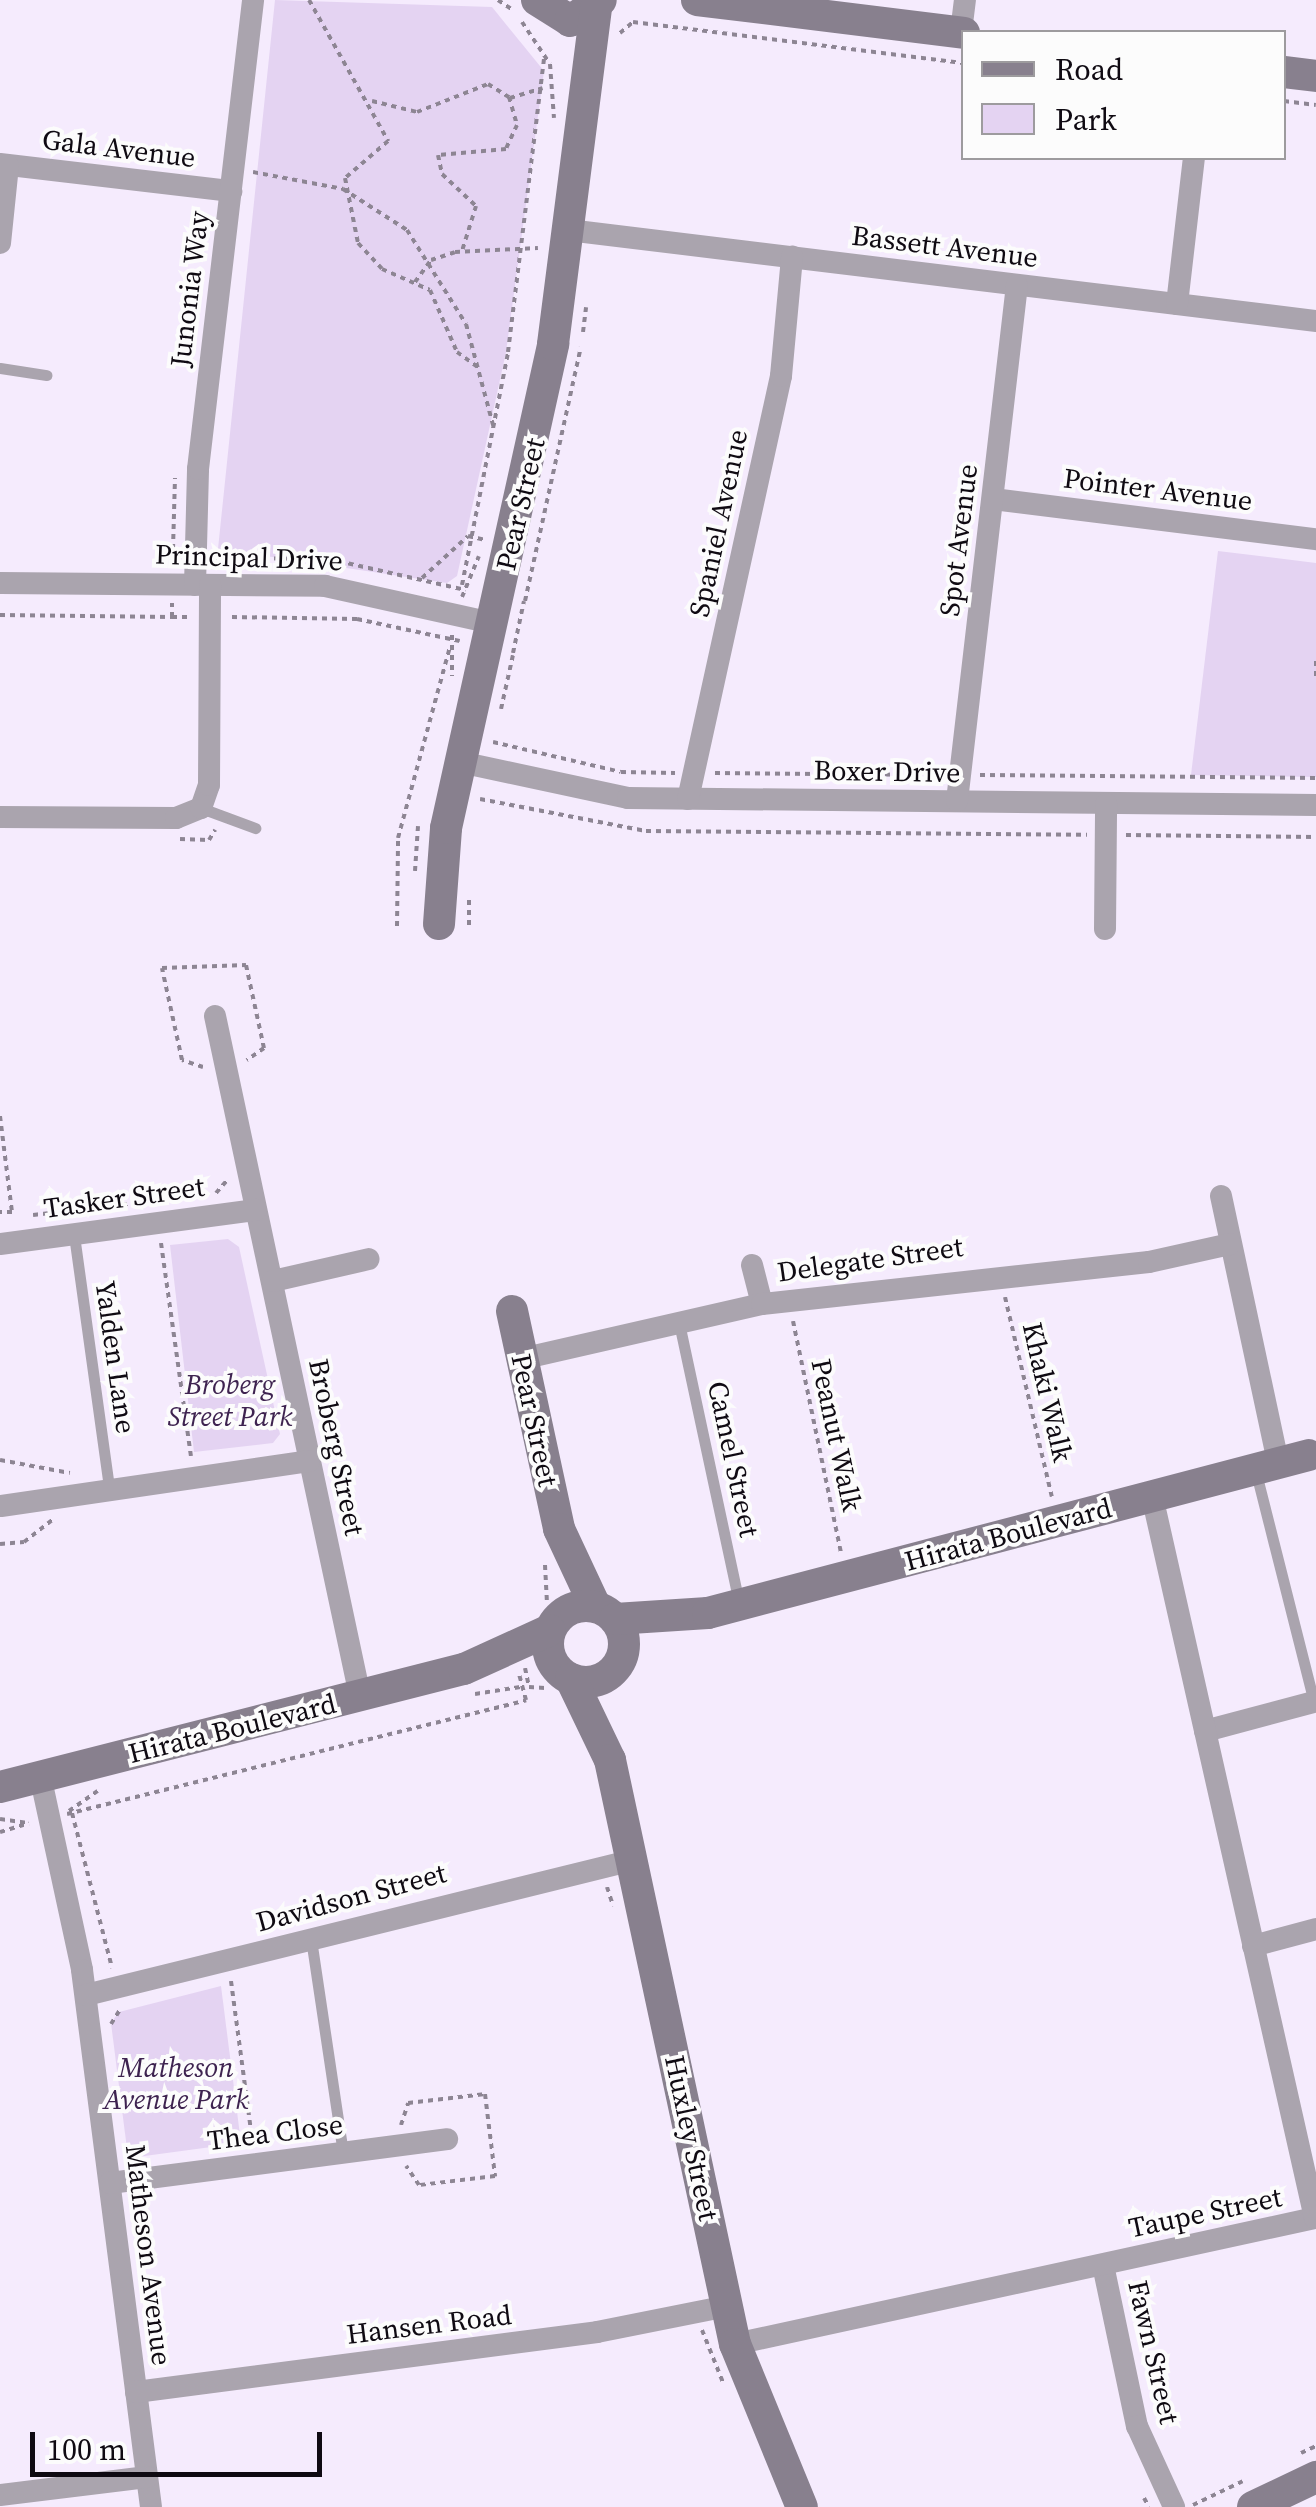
<!DOCTYPE html>
<style>
body{margin:0}
#map{position:relative;width:1316px;height:2507px;overflow:hidden;background:#f5ebfd;font-family:"Source Serif 4",serif}
div>[style]{position:absolute}
.green>*{inset:0;background:#e4d3f2}
.path>*{height:4px;margin-top:-2px;transform-origin:0;background:repeating-linear-gradient(90deg,#8d8593 0 5px,transparent 0 10px)}
.lane>*{height:11px;margin:-5.5px;padding:0 5.5px;transform-origin:5.5px;border-radius:5.5px;background:#aaa4ae}
.street>*{height:22px;margin:-11px;padding:0 11px;transform-origin:11px;border-radius:11px;background:#aaa4ae}
.secondary>*{height:32px;margin:-16px;padding:0 16px;transform-origin:16px;border-radius:16px;background:#88808e}
.secondary>.ring{margin:-16px;padding:0;box-sizing:content-box;background:none;border:32px solid #88808e;border-radius:50%}
span{translate:-50% -50%;white-space:nowrap;text-align:center;line-height:1.15;-webkit-text-stroke:8px #fcfcfc;paint-order:stroke}
.street-label{font-size:28px;color:#0f0a12}
.park-label{font-size:28px;color:#3e2350;font-style:italic}
.legend{position:absolute;left:961px;top:30px;width:325px;height:130px;box-sizing:border-box;background:#fcfcfc;border:2px solid #9d9b9e;margin:0;padding:12px 18px;list-style:none;font-size:30px;color:#0f0a12}
.legend li{display:flex;align-items:center;gap:20px;height:50px}
.legend b{width:50px;border:2px solid #9d9b9e}
.scale{position:absolute;left:30px;top:2432px;width:292px;height:45px;box-sizing:border-box;border:5px solid #0f0a12;border-top:0;padding-left:12px;font-size:30px;line-height:35px;white-space:nowrap;color:#0f0a12;-webkit-text-stroke:8px #fcfcfc;paint-order:stroke}
</style>
<div id="map">
<div class="green">
<div style="clip-path:polygon(275px 0,492px 7px,544px 71px,506px 352px,457px 576px,447px 583px,218px 549px)"></div>
<div style="clip-path:polygon(1218px 551px,1316px 563px,1316px 777px,1191px 775px)"></div>
<div style="clip-path:polygon(228px 1239px,239px 1247px,280px 1434px,273px 1443px,194px 1452px,170px 1245px)"></div>
<div style="clip-path:polygon(221px 1986px,241px 2143px,137px 2157px,127px 2149px,111px 2023px,119px 2012px)"></div>
</div>
<div class="path">
<div style="left:309px;top:0;width:162px;rotate:60.7deg"></div>
<div style="left:388px;top:141px;width:57px;rotate:139.3deg"></div>
<div style="left:345px;top:178px;width:66px;rotate:78.7deg"></div>
<div style="left:358px;top:243px;width:35px;rotate:47deg"></div>
<div style="left:382px;top:269px;width:52px;rotate:23.6deg"></div>
<div style="left:430px;top:290px;width:68px;rotate:66.5deg"></div>
<div style="left:457px;top:352px;width:27px;rotate:36deg"></div>
<div style="left:498px;top:0;width:18px;rotate:34deg"></div>
<div style="left:522px;top:22px;width:50px;rotate:56.3deg"></div>
<div style="left:550px;top:64px;width:54px;rotate:85.8deg"></div>
<div style="left:620px;top:33px;width:17px;rotate:-40deg"></div>
<div style="left:633px;top:22px;width:334px;rotate:7.1deg"></div>
<div style="left:510px;top:98px;width:34px;rotate:-17deg"></div>
<div style="left:372px;top:101px;width:46px;rotate:13.7deg"></div>
<div style="left:417px;top:112px;width:76px;rotate:-21.5deg"></div>
<div style="left:488px;top:84px;width:25px;rotate:32deg"></div>
<div style="left:509px;top:97px;width:29px;rotate:74deg"></div>
<div style="left:517px;top:125px;width:26px;rotate:115deg"></div>
<div style="left:506px;top:149px;width:68px;rotate:175deg"></div>
<div style="left:438px;top:155px;width:19px;rotate:78deg"></div>
<div style="left:442px;top:174px;width:47px;rotate:43.3deg"></div>
<div style="left:476px;top:206px;width:47px;rotate:107.3deg"></div>
<div style="left:1284px;top:101px;width:32px;rotate:7deg"></div>
<div style="left:253px;top:172px;width:92px;rotate:10.7deg"></div>
<div style="left:343px;top:189px;width:76px;rotate:32.6deg"></div>
<div style="left:407px;top:230px;width:111px;rotate:57.9deg"></div>
<div style="left:466px;top:324px;width:105px;rotate:75deg"></div>
<div style="left:415px;top:282px;width:27px;rotate:-54deg"></div>
<div style="left:431px;top:260px;width:25px;rotate:-18deg"></div>
<div style="left:455px;top:252px;width:83px;rotate:-2.8deg"></div>
<div style="left:583px;top:332px;width:25px;rotate:-83deg"></div>
<div style="left:173px;top:549px;width:71px;rotate:-88.4deg"></div>
<div style="left:214px;top:558px;width:115px;rotate:0.5deg"></div>
<div style="left:329px;top:559px;width:140px;rotate:12.8deg"></div>
<div style="left:422px;top:578px;width:62px;rotate:-42.4deg"></div>
<div style="left:468px;top:536px;width:18px;rotate:13deg"></div>
<div style="left:462px;top:585px;width:237px;rotate:-78.8deg"></div>
<div style="left:508px;top:352px;width:296px;rotate:-83deg"></div>
<div style="left:462px;top:597px;width:44px;rotate:-67.5deg"></div>
<div style="left:525px;top:601px;width:260px;rotate:-77.6deg"></div>
<div style="left:0;top:615px;width:172px;rotate:0.7deg"></div>
<div style="left:172px;top:617px;width:14px;rotate:-90deg"></div>
<div style="left:172px;top:617px;width:15px"></div>
<div style="left:232px;top:617px;width:125px;rotate:0.9deg"></div>
<div style="left:357px;top:619px;width:105px;rotate:12.1deg"></div>
<div style="left:452px;top:635px;width:41px;rotate:90deg"></div>
<div style="left:513px;top:653px;width:53px;rotate:-78.1deg"></div>
<div style="left:1316px;top:661px;width:16px;rotate:90deg"></div>
<div style="left:501px;top:709px;width:55px;rotate:-77.5deg"></div>
<div style="left:493px;top:742px;width:131px;rotate:13.2deg"></div>
<div style="left:621px;top:772px;width:54px;rotate:1.1deg"></div>
<div style="left:715px;top:773px;width:225px;rotate:0.5deg"></div>
<div style="left:980px;top:775px;width:336px;rotate:0.5deg"></div>
<div style="left:480px;top:799px;width:169px;rotate:10.9deg"></div>
<div style="left:646px;top:831px;width:441px;rotate:0.5deg"></div>
<div style="left:1126px;top:835px;width:190px;rotate:0.6deg"></div>
<div style="left:180px;top:839px;width:29px;rotate:2deg"></div>
<div style="left:209px;top:840px;width:12px;rotate:-59deg"></div>
<div style="left:415px;top:871px;width:45px;rotate:-86.2deg"></div>
<div style="left:469px;top:925px;width:30px;rotate:-90deg"></div>
<div style="left:397px;top:926px;width:88px;rotate:-89.3deg"></div>
<div style="left:398px;top:838px;width:199px;rotate:-74.8deg"></div>
<div style="left:203px;top:1067px;width:22px;rotate:-162deg"></div>
<div style="left:182px;top:1060px;width:94px;rotate:-102.3deg"></div>
<div style="left:162px;top:968px;width:84px;rotate:-2deg"></div>
<div style="left:246px;top:965px;width:85px;rotate:77.8deg"></div>
<div style="left:264px;top:1048px;width:21px;rotate:145deg"></div>
<div style="left:0;top:1116px;width:97px;rotate:82.9deg"></div>
<div style="left:12px;top:1212px;width:12px;rotate:180deg"></div>
<div style="left:216px;top:1193px;width:18px;rotate:-49deg"></div>
<div style="left:33px;top:1215px;width:120px;rotate:-6.7deg"></div>
<div style="left:161px;top:1243px;width:215px;rotate:82deg"></div>
<div style="left:1005px;top:1297px;width:205px;rotate:76.8deg"></div>
<div style="left:793px;top:1321px;width:236px;rotate:78.3deg"></div>
<div style="left:0;top:1460px;width:71px;rotate:10.5deg"></div>
<div style="left:0;top:1544px;width:24px;rotate:-5deg"></div>
<div style="left:24px;top:1542px;width:36px;rotate:-38deg"></div>
<div style="left:545px;top:1565px;width:39px;rotate:87deg"></div>
<div style="left:525px;top:1668px;width:19px;rotate:78deg"></div>
<div style="left:529px;top:1687px;width:16px;rotate:4deg"></div>
<div style="left:475px;top:1694px;width:46px;rotate:-8.8deg"></div>
<div style="left:69px;top:1811px;width:35px;rotate:-35deg"></div>
<div style="left:72px;top:1813px;width:160px;rotate:75.5deg"></div>
<div style="left:67px;top:1814px;width:473px;rotate:-13.9deg"></div>
<div style="left:526px;top:1700px;width:28px;rotate:-105deg"></div>
<div style="left:0;top:1819px;width:28px;rotate:8deg"></div>
<div style="left:0;top:1832px;width:30px;rotate:-17deg"></div>
<div style="left:607px;top:1887px;width:20px;rotate:72deg"></div>
<div style="left:231px;top:1981px;width:165px;rotate:82.4deg"></div>
<div style="left:111px;top:2024px;width:19px;rotate:-58deg"></div>
<div style="left:401px;top:2125px;width:23px;rotate:-72deg"></div>
<div style="left:408px;top:2103px;width:78px;rotate:-6.7deg"></div>
<div style="left:485px;top:2094px;width:83px;rotate:83deg"></div>
<div style="left:495px;top:2176px;width:77px;rotate:173.2deg"></div>
<div style="left:419px;top:2185px;width:23px;rotate:-124deg"></div>
<div style="left:702px;top:2330px;width:59px;rotate:68.2deg"></div>
<div style="left:1301px;top:2453px;width:17px;rotate:-25deg"></div>
<div style="left:1144px;top:2498px;width:10px;rotate:61deg"></div>
<div style="left:1193px;top:2505px;width:55px;rotate:-25.6deg"></div>
</div>
<div class="lane">
<div style="left:0;top:368px;width:47px;rotate:8.7deg"></div>
<div style="left:201px;top:808px;width:58px;rotate:20.3deg"></div>
<div style="left:74px;top:1235px;width:254px;rotate:82.1deg"></div>
<div style="left:679px;top:1323px;width:286px;rotate:77.9deg"></div>
<div style="left:1256px;top:1473px;width:236px;rotate:75.8deg"></div>
<div style="left:311px;top:1939px;width:217px;rotate:81.5deg"></div>
</div>
<div class="street">
<div style="left:961px;top:32px;width:32px;rotate:-83deg"></div>
<div style="left:0;top:164px;width:233px;rotate:6.7deg"></div>
<div style="left:568px;top:230px;width:754px;rotate:6.94deg"></div>
<div style="left:0;top:243px;width:78px;rotate:-84.1deg"></div>
<div style="left:1177px;top:304px;width:147px;rotate:-83.4deg"></div>
<div style="left:993px;top:499px;width:325px;rotate:7.1deg"></div>
<div style="left:0;top:583px;width:325px;rotate:0.5deg"></div>
<div style="left:325px;top:586px;width:171px;rotate:12.5deg"></div>
<div style="left:195px;top:585px;width:116px;rotate:-88.5deg"></div>
<div style="left:198px;top:469px;width:472px;rotate:-83.3deg"></div>
<div style="left:460px;top:762px;width:172px;rotate:12.1deg"></div>
<div style="left:628px;top:798px;width:688px;rotate:0.58deg"></div>
<div style="left:688px;top:799px;width:433px;rotate:-77.6deg"></div>
<div style="left:781px;top:376px;width:120px;rotate:-84.7deg"></div>
<div style="left:957px;top:801px;width:519px;rotate:-83.37deg"></div>
<div style="left:0;top:817px;width:176px;rotate:0.3deg"></div>
<div style="left:176px;top:818px;width:27px;rotate:-22deg"></div>
<div style="left:201px;top:808px;width:24px;rotate:-71deg"></div>
<div style="left:209px;top:785px;width:200px;rotate:-89.7deg"></div>
<div style="left:1105px;top:929px;width:125px;rotate:-89.5deg"></div>
<div style="left:215px;top:1016px;width:695px;rotate:77.96deg"></div>
<div style="left:1221px;top:1196px;width:272px;rotate:77.9deg"></div>
<div style="left:0;top:1244px;width:258px;rotate:-7.6deg"></div>
<div style="left:752px;top:1265px;width:40px;rotate:75.6deg"></div>
<div style="left:273px;top:1281px;width:98px;rotate:-12.9deg"></div>
<div style="left:521px;top:1359px;width:247px;rotate:-12.9deg"></div>
<div style="left:762px;top:1304px;width:389px;rotate:-6.2deg"></div>
<div style="left:1149px;top:1262px;width:83px;rotate:-12.5deg"></div>
<div style="left:1px;top:1506px;width:311px;rotate:-8.3deg"></div>
<div style="left:1205px;top:1731px;width:113px;rotate:-14.9deg"></div>
<div style="left:40px;top:1775px;width:199px;rotate:77.8deg"></div>
<div style="left:82px;top:1970px;width:541px;rotate:82.68deg"></div>
<div style="left:1253px;top:1946px;width:65px;rotate:-15.1deg"></div>
<div style="left:86px;top:1995px;width:563px;rotate:-13.86deg"></div>
<div style="left:110px;top:2183px;width:340px;rotate:-7.4deg"></div>
<div style="left:1103px;top:2265px;width:165px;rotate:78.1deg"></div>
<div style="left:1137px;top:2426px;width:89px;rotate:65.4deg"></div>
<div style="left:735px;top:2344px;width:594px;rotate:-12.26deg"></div>
<div style="left:1315px;top:2218px;width:740px;rotate:-102.72deg"></div>
<div style="left:136px;top:2392px;width:465px;rotate:-7.4deg"></div>
<div style="left:597px;top:2332px;width:133px;rotate:-11.3deg"></div>
<div style="left:0;top:2495px;width:148px;rotate:-7deg"></div>
</div>
<div class="secondary">
<div style="left:537px;top:0;width:39px;rotate:32deg"></div>
<div style="left:570px;top:21px;width:37px;rotate:-34deg"></div>
<div style="left:697px;top:0;width:269px;rotate:7deg"></div>
<div style="left:1284px;top:72px;width:32px;rotate:7deg"></div>
<div style="left:439px;top:924px;width:96px;rotate:-85.8deg"></div>
<div style="left:446px;top:828px;width:496px;rotate:-77.5deg"></div>
<div style="left:553px;top:344px;width:339px;rotate:-82.7deg"></div>
<div style="left:512px;top:1311px;width:223px;rotate:77.8deg"></div>
<div style="left:559px;top:1529px;width:85px;rotate:64.9deg"></div>
<div class="ring" style="left:548px;top:1606px;width:44px;height:44px"></div>
<div style="left:615px;top:1619px;width:93px;rotate:-3.7deg"></div>
<div style="left:708px;top:1613px;width:621px;rotate:-14.73deg"></div>
<div style="left:571px;top:1679px;width:90px;rotate:64.3deg"></div>
<div style="left:610px;top:1760px;width:597px;rotate:77.92deg"></div>
<div style="left:735px;top:2344px;width:176px;rotate:67.7deg"></div>
<div style="left:0;top:1787px;width:479px;rotate:-14.3deg"></div>
<div style="left:464px;top:1669px;width:94px;rotate:-24.4deg"></div>
<div style="left:1253px;top:2507px;width:70px;rotate:-25.5deg"></div>
</div>
<div class="street-label">
<span style="left:119px;top:148px;rotate:7deg">Gala Avenue</span>
<span style="left:945px;top:246px;rotate:7deg">Bassett Avenue</span>
<span style="left:189px;top:289px;rotate:-83deg">Junonia Way</span>
<span style="left:1158px;top:489px;rotate:7deg">Pointer Avenue</span>
<span style="left:520px;top:504px;rotate:-77deg">Pear Street</span>
<span style="left:718px;top:523px;rotate:-78deg">Spaniel Avenue</span>
<span style="left:958px;top:540px;rotate:-83deg">Spot Avenue</span>
<span style="left:249px;top:557px;rotate:2deg">Principal Drive</span>
<span style="left:887px;top:771px;rotate:1deg">Boxer Drive</span>
<span style="left:124px;top:1197px;rotate:-8deg">Tasker Street</span>
<span style="left:870px;top:1259px;rotate:-8deg">Delegate Street</span>
<span style="left:116px;top:1357px;rotate:82deg">Yalden Lane</span>
<span style="left:1048px;top:1392px;rotate:77deg">Khaki Walk</span>
<span style="left:535px;top:1420px;rotate:78deg">Pear Street</span>
<span style="left:837px;top:1435px;rotate:78deg">Peanut Walk</span>
<span style="left:337px;top:1447px;rotate:78deg">Broberg Street</span>
<span style="left:734px;top:1459px;rotate:78deg">Camel Street</span>
<span style="left:1008px;top:1534px;rotate:-15deg">Hirata Boulevard</span>
<span style="left:232px;top:1728px;rotate:-14deg">Hirata Boulevard</span>
<span style="left:351px;top:1897px;rotate:-15deg">Davidson Street</span>
<span style="left:275px;top:2132px;rotate:-7deg">Thea Close</span>
<span style="left:692px;top:2138px;rotate:78deg">Huxley Street</span>
<span style="left:1205px;top:2212px;rotate:-12deg">Taupe Street</span>
<span style="left:149px;top:2255px;rotate:83deg">Matheson Avenue</span>
<span style="left:429px;top:2324px;rotate:-7deg">Hansen Road</span>
<span style="left:1154px;top:2352px;rotate:77deg">Fawn Street</span>
</div>
<div class="park-label">
<span style="left:230px;top:1400px">Broberg<br>Street Park</span>
<span style="left:176px;top:2083px">Matheson<br>Avenue Park</span>
</div>
<ul class="legend">
<li><b style="height:12px;background:#88808e"></b>Road</li>
<li><b style="height:28px;background:#e4d3f2"></b>Park</li>
</ul>
<div class="scale">100 m</div>
</div>
